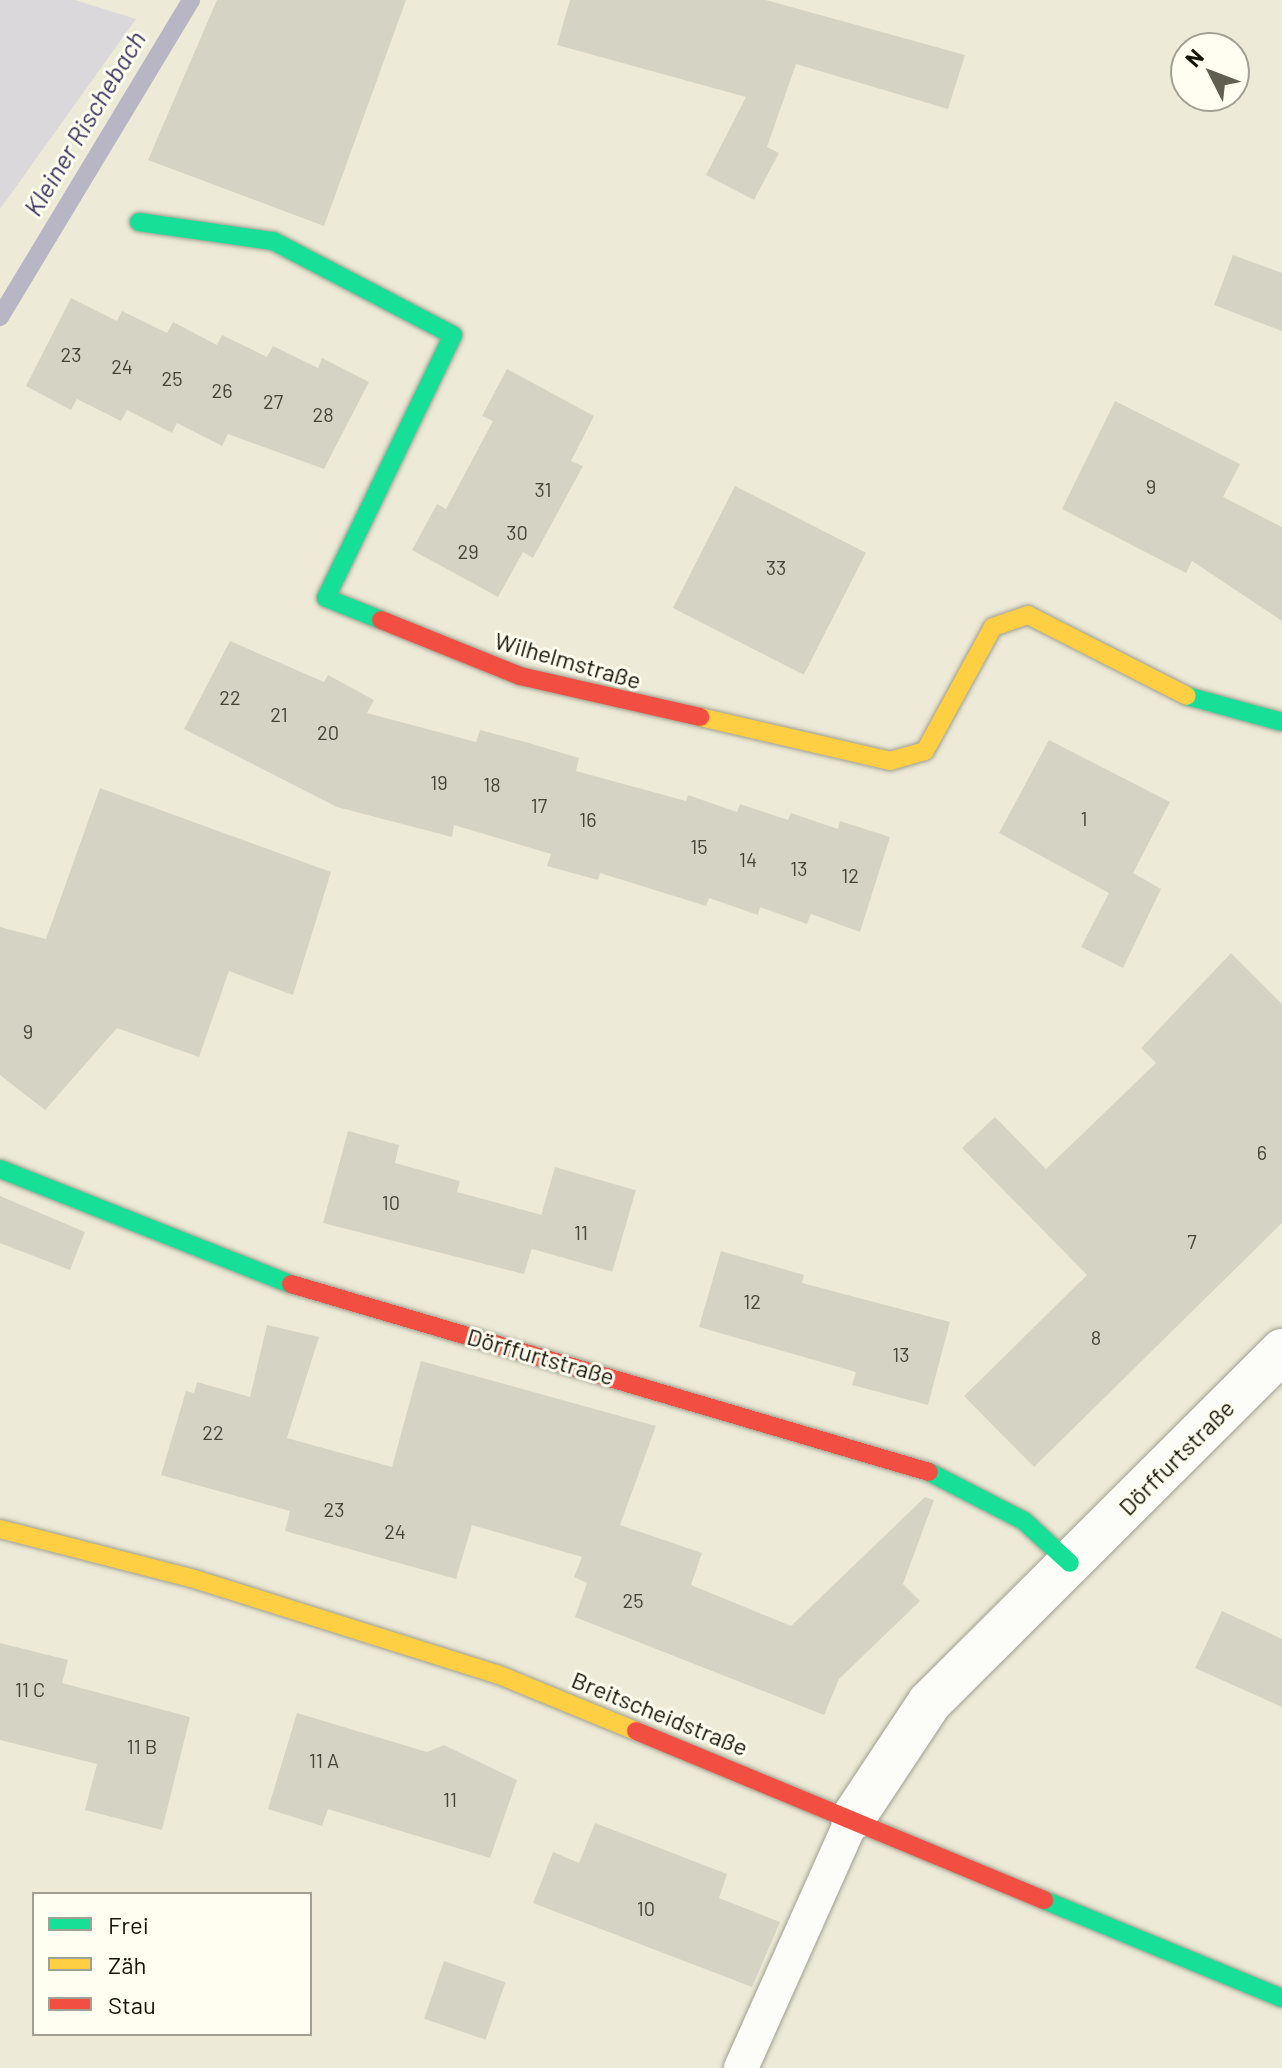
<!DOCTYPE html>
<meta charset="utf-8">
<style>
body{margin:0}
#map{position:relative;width:1282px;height:2068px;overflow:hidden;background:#edebd7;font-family:Barlow,sans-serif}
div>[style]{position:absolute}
.green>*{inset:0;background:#dad8da}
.stream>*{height:18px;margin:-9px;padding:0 9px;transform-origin:9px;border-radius:9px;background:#b8b5c5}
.building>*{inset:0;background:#d5d4c4;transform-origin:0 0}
.roads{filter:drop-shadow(0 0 2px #9f9f90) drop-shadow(0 0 2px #9f9f90)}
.lane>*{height:34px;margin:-17px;padding:0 17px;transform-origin:17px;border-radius:17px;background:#fcfcf9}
.street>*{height:44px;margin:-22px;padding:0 22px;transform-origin:22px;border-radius:22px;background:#fcfcf9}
.fast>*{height:18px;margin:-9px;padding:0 9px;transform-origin:9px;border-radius:9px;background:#16e098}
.slow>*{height:18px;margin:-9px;padding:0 9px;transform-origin:9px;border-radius:9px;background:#ffcf43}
.jam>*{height:18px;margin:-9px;padding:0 9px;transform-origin:9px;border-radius:9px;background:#f24e42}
span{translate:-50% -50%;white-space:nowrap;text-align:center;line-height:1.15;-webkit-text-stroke:6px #fffef0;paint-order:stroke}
.number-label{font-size:20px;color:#454437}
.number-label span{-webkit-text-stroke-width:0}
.street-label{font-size:24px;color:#151408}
.water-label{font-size:26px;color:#3d3662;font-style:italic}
.legend{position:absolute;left:32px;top:1892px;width:280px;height:144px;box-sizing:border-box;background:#fffef0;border:2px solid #a1a093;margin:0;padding:10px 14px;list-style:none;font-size:24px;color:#151408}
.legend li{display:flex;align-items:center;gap:16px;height:40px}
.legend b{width:40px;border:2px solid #a1a093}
.north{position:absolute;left:1170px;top:32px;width:80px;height:80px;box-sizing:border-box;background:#fffef0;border:2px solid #a1a093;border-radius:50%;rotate:312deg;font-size:22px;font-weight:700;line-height:32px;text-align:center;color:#151408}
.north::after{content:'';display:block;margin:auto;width:28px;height:36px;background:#615f50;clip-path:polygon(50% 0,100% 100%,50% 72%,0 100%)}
</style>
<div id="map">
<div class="green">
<div style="clip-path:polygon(0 0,75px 0,136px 19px,0 209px)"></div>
</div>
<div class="stream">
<div style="left:0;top:317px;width:370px;rotate:-58.9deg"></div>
</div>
<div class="building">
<div style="clip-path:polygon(217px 0,406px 0,324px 226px,148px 160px)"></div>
<div style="clip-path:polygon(570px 0,766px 0,965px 55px,948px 109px,796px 64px,767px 147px,779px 153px,754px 200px,706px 175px,746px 97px,557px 45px)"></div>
<div style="clip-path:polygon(1233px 255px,1282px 273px,1282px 331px,1214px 305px)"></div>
<div style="clip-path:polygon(71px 298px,117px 321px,122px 311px,167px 333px,173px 322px,217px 345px,222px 335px,267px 357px,273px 346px,318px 368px,322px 358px,369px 382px,324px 469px,228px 434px,222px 446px,177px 423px,172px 433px,127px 410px,121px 421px,77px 399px,71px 410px,26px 386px)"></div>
<div style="clip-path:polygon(507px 369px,594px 416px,571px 461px,583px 466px,533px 558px,523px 552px,498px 597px,412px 550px,437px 504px,446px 509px,493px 421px,482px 416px)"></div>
<div style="clip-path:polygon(1115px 401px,1240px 464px,1223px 497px,1282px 527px,1282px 621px,1192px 561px,1186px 573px,1062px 509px)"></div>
<div style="left:735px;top:486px;width:147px;height:137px;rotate:27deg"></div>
<div style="clip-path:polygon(230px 641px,324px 682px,328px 675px,374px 700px,367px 713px,476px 742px,480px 730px,529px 743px,579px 758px,576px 771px,686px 801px,688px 795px,737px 812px,740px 804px,788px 820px,791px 813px,838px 829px,840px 821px,890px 837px,860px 932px,811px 914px,807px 924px,760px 907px,758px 915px,709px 898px,706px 906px,600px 873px,598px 880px,547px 866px,551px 854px,454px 825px,452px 837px,337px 807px,184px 729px)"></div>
<div style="clip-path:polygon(1049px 740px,1170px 802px,1133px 873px,1161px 889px,1123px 968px,1081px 947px,1109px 893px,999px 833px)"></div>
<div style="clip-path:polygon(100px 788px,331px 872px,293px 995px,229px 971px,199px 1057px,117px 1028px,45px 1110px,0 1075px,0 927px,46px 939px)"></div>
<div style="clip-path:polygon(1231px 953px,1282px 1004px,1282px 1223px,1034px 1467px,964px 1396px,1087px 1275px,962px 1148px,995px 1117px,1046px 1169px,1156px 1063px,1141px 1048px)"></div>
<div style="clip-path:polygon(348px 1131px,399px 1145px,395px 1163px,460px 1181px,457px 1192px,542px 1215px,524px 1274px,323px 1223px)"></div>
<div style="left:555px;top:1167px;width:84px;height:85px;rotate:16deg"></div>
<div style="clip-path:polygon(0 1196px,85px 1232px,70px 1270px,0 1243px)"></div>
<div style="clip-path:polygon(721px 1251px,804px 1275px,802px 1283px,950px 1322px,928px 1405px,852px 1385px,856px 1372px,699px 1327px)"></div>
<div style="clip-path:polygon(267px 1325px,319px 1337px,287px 1438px,392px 1467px,421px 1361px,656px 1426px,620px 1525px,702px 1553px,691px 1585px,791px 1626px,925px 1497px,934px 1500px,903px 1584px,920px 1601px,839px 1679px,824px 1715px,575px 1617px,587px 1583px,574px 1577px,582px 1557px,472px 1525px,456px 1579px,285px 1531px,290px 1511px,161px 1475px,186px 1391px,194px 1393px,197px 1382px,250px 1397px)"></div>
<div style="clip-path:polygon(1222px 1611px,1282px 1639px,1282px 1707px,1195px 1668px)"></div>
<div style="clip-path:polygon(0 1643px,68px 1660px,62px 1683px,190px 1717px,162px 1830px,85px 1810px,97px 1764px,0 1740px)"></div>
<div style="clip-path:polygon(297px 1713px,427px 1752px,444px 1745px,517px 1780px,490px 1858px,328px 1809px,322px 1826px,268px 1809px)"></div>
<div style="clip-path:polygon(595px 1823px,727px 1874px,719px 1898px,780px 1922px,752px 1987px,533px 1903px,553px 1852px,579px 1863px)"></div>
<div style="left:444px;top:1961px;width:65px;height:61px;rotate:19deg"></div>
</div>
<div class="roads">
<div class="lane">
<div style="left:741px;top:2068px;width:274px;rotate:-65.9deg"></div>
</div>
<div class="street">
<div style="left:853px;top:1818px;width:138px;rotate:-56.5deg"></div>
<div style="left:929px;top:1703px;width:499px;rotate:-44.9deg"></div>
</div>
<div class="fast">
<div style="left:139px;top:222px;width:135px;rotate:8.1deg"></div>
<div style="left:273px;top:241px;width:203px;rotate:27.6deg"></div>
<div style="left:453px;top:335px;width:292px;rotate:115.8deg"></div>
<div style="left:326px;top:598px;width:59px;rotate:21.8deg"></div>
<div style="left:1187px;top:696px;width:98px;rotate:15.3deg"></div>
<div style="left:0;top:1169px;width:313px;rotate:21.6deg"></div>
<div style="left:929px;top:1472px;width:107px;rotate:27.3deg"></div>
<div style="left:1024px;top:1521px;width:62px;rotate:42.4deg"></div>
<div style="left:1044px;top:1900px;width:257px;rotate:22.4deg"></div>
</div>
<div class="slow">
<div style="left:700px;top:717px;width:195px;rotate:13deg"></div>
<div style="left:890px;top:761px;width:36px;rotate:-16deg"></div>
<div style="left:925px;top:751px;width:141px;rotate:-61.3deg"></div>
<div style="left:993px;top:627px;width:37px;rotate:-19deg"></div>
<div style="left:1028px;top:615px;width:178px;rotate:27deg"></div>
<div style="left:0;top:1529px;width:204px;rotate:14.4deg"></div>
<div style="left:198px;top:1580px;width:313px;rotate:17.5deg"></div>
<div style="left:497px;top:1674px;width:150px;rotate:22.3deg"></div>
</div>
<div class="jam">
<div style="left:381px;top:620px;width:150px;rotate:21.9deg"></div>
<div style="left:520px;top:676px;width:185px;rotate:12.8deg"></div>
<div style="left:291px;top:1284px;width:665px;rotate:16.42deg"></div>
<div style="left:636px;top:1731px;width:442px;rotate:22.5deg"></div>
</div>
</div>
<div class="number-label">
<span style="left:71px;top:354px">23</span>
<span style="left:122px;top:366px">24</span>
<span style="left:172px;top:378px">25</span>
<span style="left:222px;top:390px">26</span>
<span style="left:273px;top:401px">27</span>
<span style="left:323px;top:414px">28</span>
<span style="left:1151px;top:486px">9</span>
<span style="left:543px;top:489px">31</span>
<span style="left:517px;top:532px">30</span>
<span style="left:468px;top:551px">29</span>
<span style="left:776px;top:567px">33</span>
<span style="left:230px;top:697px">22</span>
<span style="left:279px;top:714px">21</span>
<span style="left:328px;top:732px">20</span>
<span style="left:439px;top:782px">19</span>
<span style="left:492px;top:784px">18</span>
<span style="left:539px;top:805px">17</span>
<span style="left:1084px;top:818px">1</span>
<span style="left:588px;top:819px">16</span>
<span style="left:699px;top:846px">15</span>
<span style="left:748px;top:859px">14</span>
<span style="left:799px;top:868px">13</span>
<span style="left:850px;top:875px">12</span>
<span style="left:28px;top:1031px">9</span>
<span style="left:1262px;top:1152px">6</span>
<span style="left:391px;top:1202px">10</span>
<span style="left:581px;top:1232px">11</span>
<span style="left:1192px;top:1241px">7</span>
<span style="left:752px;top:1301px">12</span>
<span style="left:1096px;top:1337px">8</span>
<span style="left:901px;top:1354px">13</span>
<span style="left:213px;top:1432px">22</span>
<span style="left:334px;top:1509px">23</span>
<span style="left:395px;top:1531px">24</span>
<span style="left:633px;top:1600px">25</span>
<span style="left:30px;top:1689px">11 C</span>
<span style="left:142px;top:1746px">11 B</span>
<span style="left:324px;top:1760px">11 A</span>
<span style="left:450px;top:1799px">11</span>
<span style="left:646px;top:1908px">10</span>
</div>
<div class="street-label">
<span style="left:568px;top:660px;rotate:16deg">Wilhelmstraße</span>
<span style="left:541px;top:1356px;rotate:16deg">Dörffurtstraße</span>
<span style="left:1176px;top:1457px;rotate:-45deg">Dörffurtstraße</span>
<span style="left:660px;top:1713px;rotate:22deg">Breitscheidstraße</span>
</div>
<div class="water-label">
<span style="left:84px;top:123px;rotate:-59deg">Kleiner Rischebach</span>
</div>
<ul class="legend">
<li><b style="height:10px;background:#16e098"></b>Frei</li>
<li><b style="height:10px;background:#ffcf43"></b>Zäh</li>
<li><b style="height:10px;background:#f24e42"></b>Stau</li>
</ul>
<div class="north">N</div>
</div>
